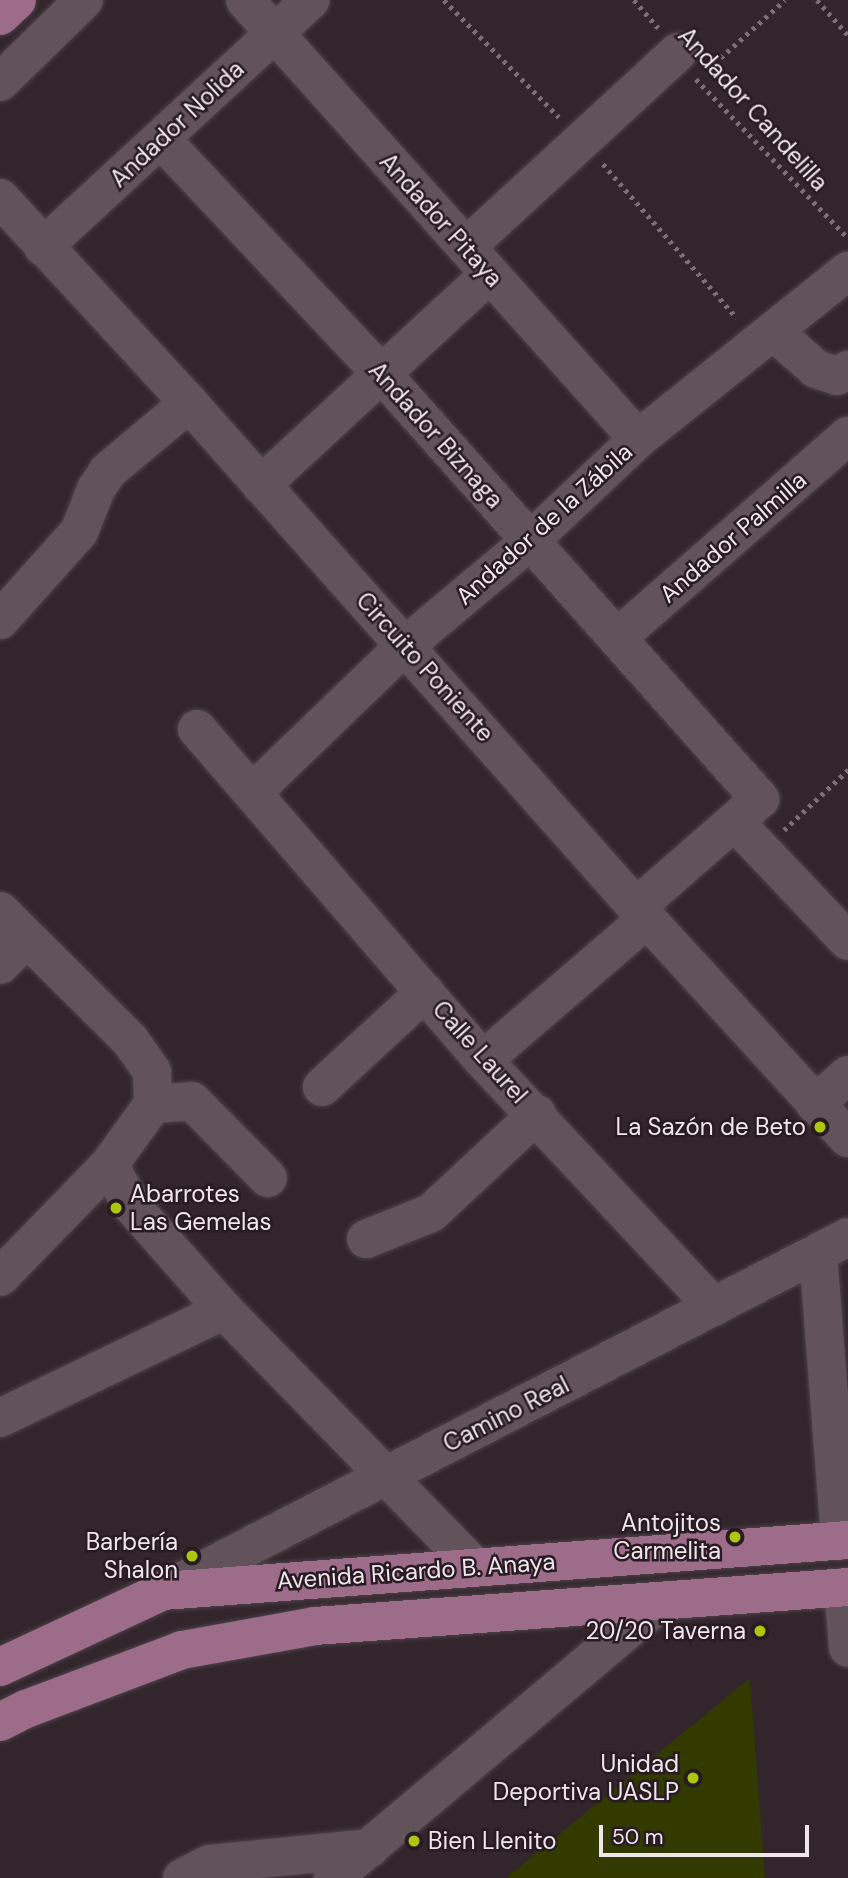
<!DOCTYPE html>
<meta charset="utf-8">
<style>
body{margin:0}
#map{position:relative;width:848px;height:1878px;overflow:hidden;background:#32252c;font-family:"DM Sans",sans-serif}
div>[style]{position:absolute}
.green>*{inset:0;background:#323a00}
.path>*{height:4.5px;margin-top:-2.25px;transform-origin:0;background:repeating-linear-gradient(90deg,#7b7076 0 3.5px,transparent 0 8.5px)}
.roads{filter:drop-shadow(0 0 2px #4d4248) drop-shadow(0 0 2px #4d4248)}
.minor>*{height:38px;margin:-19px;padding:0 19px;transform-origin:19px;border-radius:19px;background:#62535b}
.major>*{height:38px;margin:-19px;padding:0 19px;transform-origin:19px;border-radius:19px;background:#9c6c89}
.dots>*{width:19px;height:19px;translate:-50% -50%;box-sizing:border-box;border:4px solid #281b23;border-radius:50%}
span{translate:-50% -50%;white-space:nowrap;text-align:center;line-height:1.15;-webkit-text-stroke:5px #281b23;paint-order:stroke}
.street-label{font-size:24px;color:#efe6eb}
.poi-label{font-size:24px;color:#efe6eb}
.right{translate:-100% -50%;text-align:right}
.left{translate:0 -50%;text-align:left}
.scale{position:absolute;left:599px;top:1825px;width:210px;height:32px;box-sizing:border-box;border:4px solid #efe6eb;border-top:0;padding-left:9px;font-size:21px;line-height:24px;white-space:nowrap;color:#efe6eb;-webkit-text-stroke:5px #281b23;paint-order:stroke}
</style>
<div id="map">
<div class="green">
<div style="clip-path:polygon(750px 1678px,765px 1878px,506px 1878px)"></div>
</div>
<div class="path">
<div style="left:444px;top:0;width:164px;rotate:45.5deg"></div>
<div style="left:634px;top:0;width:37px;rotate:49deg"></div>
<div style="left:817px;top:0;width:47px;rotate:48.5deg"></div>
<div style="left:708px;top:69px;width:103px;rotate:-41.9deg"></div>
<div style="left:696px;top:79px;width:219px;rotate:46.3deg"></div>
<div style="left:603px;top:164px;width:204px;rotate:49deg"></div>
<div style="left:784px;top:830px;width:88px;rotate:-43.2deg"></div>
</div>
<div class="roads">
<div class="minor">
<div style="left:245px;top:0;width:589px;rotate:48.16deg"></div>
<div style="left:0;top:82px;width:117px;rotate:-44.3deg"></div>
<div style="left:161px;top:139px;width:323px;rotate:46.8deg"></div>
<div style="left:382px;top:374px;width:569px;rotate:48.35deg"></div>
<div style="left:760px;top:799px;width:164px;rotate:138.9deg"></div>
<div style="left:0;top:198px;width:279px;rotate:47.3deg"></div>
<div style="left:189px;top:403px;width:690px;rotate:48.41deg"></div>
<div style="left:647px;top:919px;width:297px;rotate:47.5deg"></div>
<div style="left:43px;top:247px;width:364px;rotate:-42.7deg"></div>
<div style="left:466px;top:247px;width:288px;rotate:-42.6deg"></div>
<div style="left:773px;top:331px;width:57px;rotate:41.5deg"></div>
<div style="left:816px;top:369px;width:22px;rotate:18deg"></div>
<div style="left:837px;top:376px;width:13px;rotate:-29deg"></div>
<div style="left:261px;top:485px;width:311px;rotate:-42.7deg"></div>
<div style="left:0;top:620px;width:118px;rotate:-48.1deg"></div>
<div style="left:79px;top:532px;width:46px;rotate:-68.4deg"></div>
<div style="left:96px;top:489px;width:22px;rotate:-56deg"></div>
<div style="left:108px;top:471px;width:106px;rotate:-40deg"></div>
<div style="left:617px;top:638px;width:307px;rotate:-41.2deg"></div>
<div style="left:197px;top:729px;width:437px;rotate:49.2deg"></div>
<div style="left:483px;top:1060px;width:338px;rotate:46.9deg"></div>
<div style="left:253px;top:792px;width:212px;rotate:-43.9deg"></div>
<div style="left:406px;top:645px;width:163px;rotate:-40deg"></div>
<div style="left:531px;top:540px;width:147px;rotate:-43.3deg"></div>
<div style="left:638px;top:439px;width:269px;rotate:-38.7deg"></div>
<div style="left:735px;top:822px;width:164px;rotate:46.5deg"></div>
<div style="left:0;top:911px;width:183px;rotate:44.8deg"></div>
<div style="left:130px;top:1040px;width:39px;rotate:55deg"></div>
<div style="left:152px;top:1072px;width:32px;rotate:88deg"></div>
<div style="left:153px;top:1104px;width:75px;rotate:125.8deg"></div>
<div style="left:109px;top:1165px;width:156px;rotate:134.2deg"></div>
<div style="left:0;top:965px;width:37px;rotate:-45deg"></div>
<div style="left:483px;top:1060px;width:216px;rotate:-40.7deg"></div>
<div style="left:322px;top:1087px;width:140px;rotate:-42.7deg"></div>
<div style="left:153px;top:1104px;width:39px;rotate:-4deg"></div>
<div style="left:192px;top:1101px;width:108px;rotate:45.4deg"></div>
<div style="left:815px;top:1104px;width:44px;rotate:-41.3deg"></div>
<div style="left:109px;top:1165px;width:47px;rotate:60.7deg"></div>
<div style="left:132px;top:1206px;width:139px;rotate:48.5deg"></div>
<div style="left:224px;top:1310px;width:358px;rotate:45.7deg"></div>
<div style="left:366px;top:1239px;width:70px;rotate:-21.8deg"></div>
<div style="left:431px;top:1213px;width:145px;rotate:-43deg"></div>
<div style="left:818px;top:1253px;width:289px;rotate:85.6deg"></div>
<div style="left:0;top:1418px;width:249px;rotate:-25.7deg"></div>
<div style="left:843px;top:1587px;width:61px;rotate:85.3deg"></div>
<div style="left:163px;top:1591px;width:771px;rotate:-27.33deg"></div>
<div style="left:182px;top:1878px;width:31px;rotate:-27deg"></div>
<div style="left:210px;top:1864px;width:161px;rotate:-5.7deg"></div>
<div style="left:333px;top:1878px;width:430px;rotate:-40.1deg"></div>
</div>
<div class="major">
<div style="left:0;top:16px;width:23px;rotate:-43deg"></div>
<div style="left:0;top:1667px;width:180px;rotate:-25deg"></div>
<div style="left:163px;top:1591px;width:687px;rotate:-4.26deg"></div>
<div style="left:0;top:1722px;width:29px;rotate:-27deg"></div>
<div style="left:26px;top:1709px;width:167px;rotate:-20.7deg"></div>
<div style="left:182px;top:1650px;width:135px;rotate:-10.2deg"></div>
<div style="left:315px;top:1626px;width:534px;rotate:-4.18deg"></div>
</div>
</div>
<div class="dots">
<div style="left:820px;top:1127px;background:#aec60b"></div>
<div style="left:116px;top:1208px;background:#aec60b"></div>
<div style="left:735px;top:1537px;background:#aec60b"></div>
<div style="left:192px;top:1556px;background:#aec60b"></div>
<div style="left:760px;top:1631px;background:#aec60b"></div>
<div style="left:693px;top:1778px;background:#aec60b"></div>
<div style="left:414px;top:1841px;background:#aec60b"></div>
</div>
<div class="street-label">
<span style="left:753px;top:109px;rotate:48deg">Andador Candelilla</span>
<span style="left:177px;top:124px;rotate:-43deg">Andador Nolida</span>
<span style="left:441px;top:220px;rotate:48deg">Andador Pitaya</span>
<span style="left:436px;top:435px;rotate:48deg">Andador Biznaga</span>
<span style="left:544px;top:524px;rotate:-42deg">Andador de la Zábila</span>
<span style="left:733px;top:537px;rotate:-41deg">Andador Palmilla</span>
<span style="left:425px;top:667px;rotate:48deg">Circuito Poniente</span>
<span style="left:480px;top:1052px;rotate:48deg">Calle Laurel</span>
<span style="left:506px;top:1414px;rotate:-27deg">Camino Real</span>
<span style="left:416px;top:1571px;rotate:-4deg">Avenida Ricardo B. Anaya</span>
</div>
<div class="poi-label">
<span class="right" style="left:806px;top:1127px">La Sazón de Beto</span>
<span class="left" style="left:130px;top:1208px">Abarrotes<br>Las Gemelas</span>
<span class="right" style="left:721px;top:1537px">Antojitos<br>Carmelita</span>
<span class="right" style="left:178px;top:1556px">Barbería<br>Shalon</span>
<span class="right" style="left:746px;top:1631px">20/20 Taverna</span>
<span class="right" style="left:679px;top:1778px">Unidad<br>Deportiva UASLP</span>
<span class="left" style="left:428px;top:1841px">Bien Llenito</span>
</div>
<div class="scale">50 m</div>
</div>
